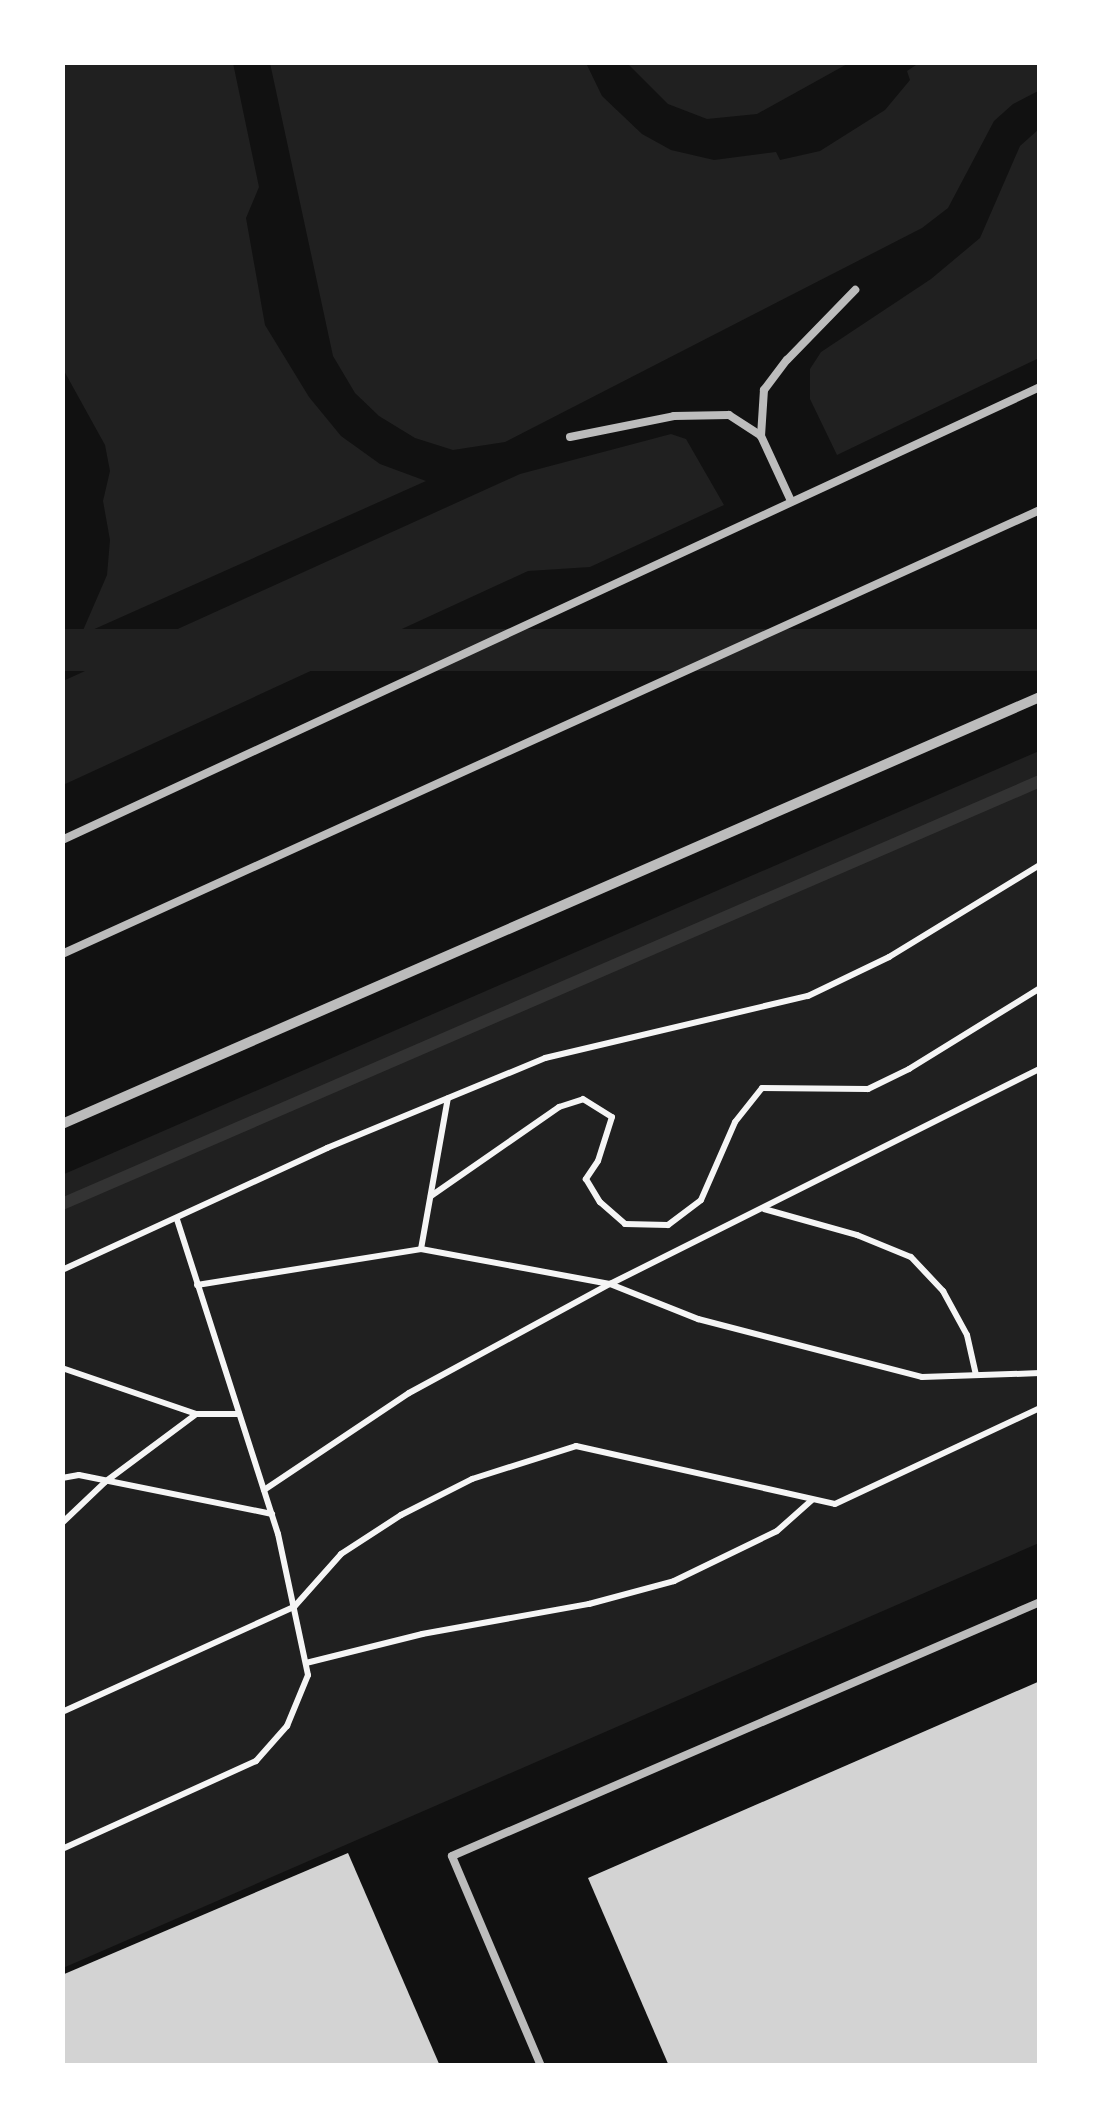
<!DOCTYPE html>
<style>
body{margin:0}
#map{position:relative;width:1102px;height:2128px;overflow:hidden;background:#111;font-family:"Source Sans 3",sans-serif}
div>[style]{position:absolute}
.green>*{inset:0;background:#202020;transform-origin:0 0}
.stream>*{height:12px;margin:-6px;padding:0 6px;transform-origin:6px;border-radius:6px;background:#333}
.building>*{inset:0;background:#d3d3d3}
.path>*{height:6px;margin:-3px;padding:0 3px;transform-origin:3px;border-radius:3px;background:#f5f5f5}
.service>*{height:8px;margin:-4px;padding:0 4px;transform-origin:4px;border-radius:4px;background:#bcbcbc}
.minor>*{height:10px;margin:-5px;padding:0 5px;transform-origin:5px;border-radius:5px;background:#bcbcbc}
span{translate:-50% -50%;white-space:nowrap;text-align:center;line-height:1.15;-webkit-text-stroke:8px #fff;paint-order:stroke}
.frame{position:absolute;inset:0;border:65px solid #fff;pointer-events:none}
</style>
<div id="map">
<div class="green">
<div style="clip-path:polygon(62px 63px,233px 63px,259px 187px,246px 218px,265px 325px,309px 397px,341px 436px,380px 464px,426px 481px,81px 635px,107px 575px,110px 540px,103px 501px,110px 471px,105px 445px,63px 369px)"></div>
<div style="clip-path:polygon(270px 63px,586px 63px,602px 96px,642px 134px,671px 150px,714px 160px,776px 152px,780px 160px,820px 151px,885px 110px,910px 80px,907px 71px,919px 63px,1039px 63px,1040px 90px,1013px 104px,994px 121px,948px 208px,922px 228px,505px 442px,453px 450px,415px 438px,379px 416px,355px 393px,333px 356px)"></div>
<div style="clip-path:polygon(627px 63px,849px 63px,757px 114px,707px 119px,668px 104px)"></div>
<div style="clip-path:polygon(1039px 129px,1039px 358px,837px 455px,810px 399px,810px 369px,821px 352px,931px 279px,980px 238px,1020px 146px)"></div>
<div style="clip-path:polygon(671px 434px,686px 439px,724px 505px,590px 567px,528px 571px,63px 785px,63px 681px,520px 474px)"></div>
<div style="left:1039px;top:629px;width:42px;height:1065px;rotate:90deg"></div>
<div style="clip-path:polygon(1039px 751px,1039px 1543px,63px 1968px,62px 1175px)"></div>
</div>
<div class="stream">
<div style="left:62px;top:1204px;width:1066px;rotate:-23.39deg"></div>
</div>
<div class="building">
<div style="clip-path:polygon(1040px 1681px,1040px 2066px,669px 2066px,588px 1878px)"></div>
<div style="clip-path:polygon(348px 1853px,440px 2066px,62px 2066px,62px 1975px)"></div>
</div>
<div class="path">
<div style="left:431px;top:1196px;width:156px;rotate:-34.8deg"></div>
<div style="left:559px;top:1107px;width:25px;rotate:-18deg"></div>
<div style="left:583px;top:1099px;width:34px;rotate:32deg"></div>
<div style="left:612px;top:1117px;width:46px;rotate:107.7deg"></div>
<div style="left:598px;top:1161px;width:22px;rotate:124deg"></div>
<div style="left:586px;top:1179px;width:27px;rotate:59deg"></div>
<div style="left:600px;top:1202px;width:33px;rotate:41deg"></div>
<div style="left:625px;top:1224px;width:43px;rotate:1.3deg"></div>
<div style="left:668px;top:1225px;width:41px;rotate:-37.1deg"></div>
<div style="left:701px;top:1200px;width:85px;rotate:-66.4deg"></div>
<div style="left:735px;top:1122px;width:43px;rotate:-51.5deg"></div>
<div style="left:762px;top:1088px;width:106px;rotate:0.5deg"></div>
<div style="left:868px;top:1089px;width:46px;rotate:-26deg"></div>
<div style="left:909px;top:1069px;width:154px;rotate:-31.7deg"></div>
<div style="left:764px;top:1209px;width:97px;rotate:15.6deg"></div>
<div style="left:857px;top:1235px;width:58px;rotate:22.2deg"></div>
<div style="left:911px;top:1257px;width:47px;rotate:46.7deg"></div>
<div style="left:943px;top:1291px;width:50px;rotate:61.4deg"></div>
<div style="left:967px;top:1335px;width:41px;rotate:77.3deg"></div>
<div style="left:421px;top:1249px;width:153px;rotate:-79.9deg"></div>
<div style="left:62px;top:1270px;width:292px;rotate:-24.7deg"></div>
<div style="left:327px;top:1148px;width:236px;rotate:-22.4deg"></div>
<div style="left:545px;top:1058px;width:270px;rotate:-13.3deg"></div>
<div style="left:808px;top:996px;width:90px;rotate:-25.7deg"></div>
<div style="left:889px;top:957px;width:177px;rotate:-31.4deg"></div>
<div style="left:197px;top:1285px;width:227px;rotate:-9.1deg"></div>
<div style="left:421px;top:1249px;width:192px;rotate:10.5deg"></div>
<div style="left:610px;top:1284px;width:95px;rotate:21.7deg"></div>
<div style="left:698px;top:1319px;width:231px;rotate:14.5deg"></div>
<div style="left:922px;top:1377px;width:118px;rotate:-1.9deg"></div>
<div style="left:62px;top:1368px;width:142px;rotate:18.9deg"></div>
<div style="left:196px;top:1414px;width:43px"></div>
<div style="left:62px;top:1478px;width:17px;rotate:-10deg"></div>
<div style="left:79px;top:1475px;width:197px;rotate:11.4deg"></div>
<div style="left:264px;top:1490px;width:174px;rotate:-33.8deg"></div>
<div style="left:409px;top:1393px;width:229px;rotate:-28.5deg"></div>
<div style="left:610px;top:1284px;width:481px;rotate:-26.6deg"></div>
<div style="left:62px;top:1523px;width:59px;rotate:-43.6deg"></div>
<div style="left:105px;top:1482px;width:112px;rotate:-36.7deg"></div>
<div style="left:306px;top:1663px;width:120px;rotate:-14deg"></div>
<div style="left:422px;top:1634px;width:170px;rotate:-10.2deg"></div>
<div style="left:589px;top:1604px;width:88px;rotate:-15.1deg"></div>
<div style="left:674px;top:1581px;width:114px;rotate:-25.9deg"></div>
<div style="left:777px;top:1531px;width:47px;rotate:-41.5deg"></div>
<div style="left:62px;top:1712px;width:255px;rotate:-24.4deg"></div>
<div style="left:294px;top:1607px;width:71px;rotate:-48.4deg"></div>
<div style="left:341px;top:1554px;width:72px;rotate:-33deg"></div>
<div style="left:401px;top:1515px;width:80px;rotate:-26.9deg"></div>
<div style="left:472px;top:1479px;width:109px;rotate:-17.6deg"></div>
<div style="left:576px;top:1446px;width:265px;rotate:12.6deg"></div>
<div style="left:835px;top:1504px;width:226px;rotate:-25.1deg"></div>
<div style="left:62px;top:1849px;width:213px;rotate:-24.4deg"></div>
<div style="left:256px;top:1761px;width:47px;rotate:-48.5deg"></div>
<div style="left:287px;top:1726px;width:55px;rotate:-67.6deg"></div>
<div style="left:308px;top:1675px;width:144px;rotate:-102deg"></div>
<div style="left:278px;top:1534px;width:330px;rotate:-107.8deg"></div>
</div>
<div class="service">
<div style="left:761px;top:436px;width:46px;rotate:-86.3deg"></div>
<div style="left:764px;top:390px;width:38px;rotate:-53deg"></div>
<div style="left:787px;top:360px;width:98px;rotate:-45.8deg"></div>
<div style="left:570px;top:437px;width:106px;rotate:-11.4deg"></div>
<div style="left:674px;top:416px;width:55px;rotate:-1deg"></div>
<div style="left:729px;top:415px;width:38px;rotate:33deg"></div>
<div style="left:761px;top:436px;width:72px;rotate:65.2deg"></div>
<div style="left:62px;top:840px;width:1078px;rotate:-24.85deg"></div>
<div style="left:62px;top:954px;width:1074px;rotate:-24.42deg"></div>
<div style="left:541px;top:2066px;width:228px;rotate:-113deg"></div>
<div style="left:452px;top:1856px;width:641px;rotate:-23.36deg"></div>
</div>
<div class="minor">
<div style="left:62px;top:1124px;width:1067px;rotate:-23.59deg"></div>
</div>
<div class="frame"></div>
</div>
